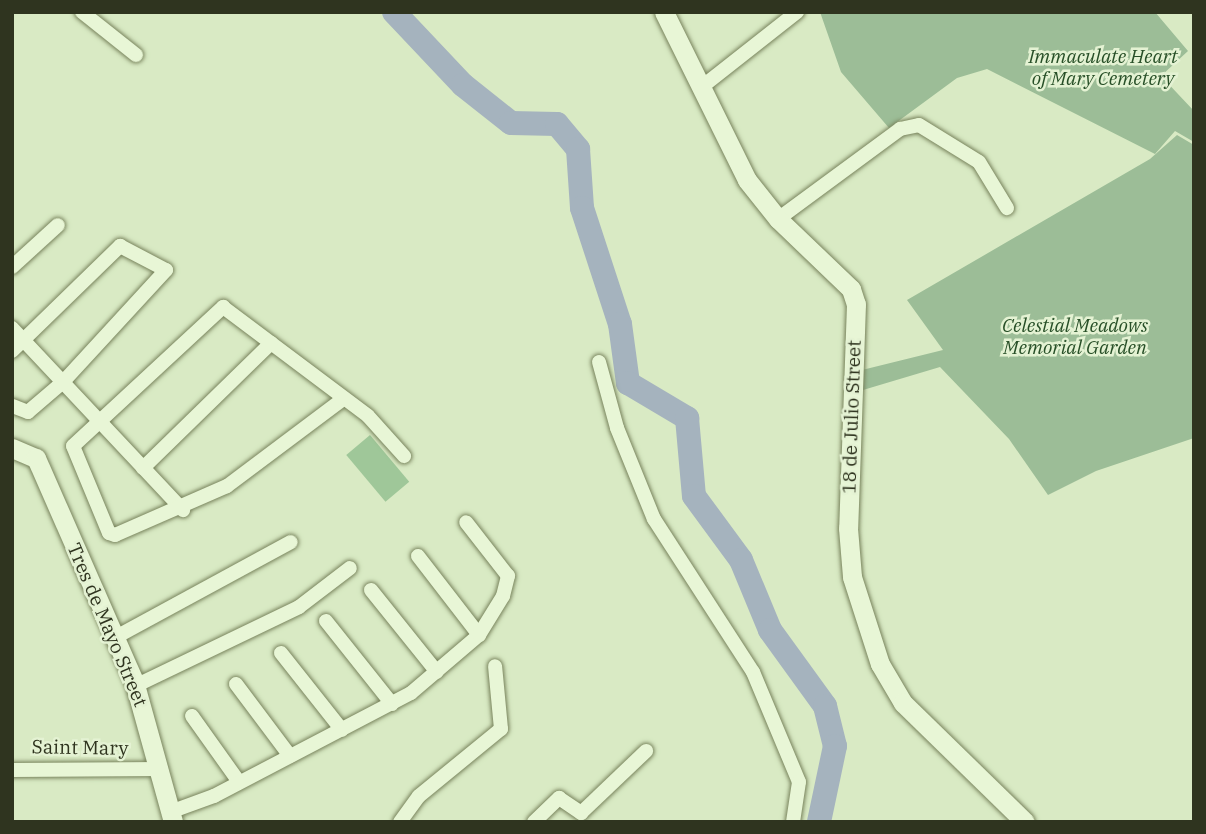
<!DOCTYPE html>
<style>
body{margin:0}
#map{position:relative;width:1206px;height:834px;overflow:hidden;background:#d9eac4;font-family:"IBM Plex Serif",serif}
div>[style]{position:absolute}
.green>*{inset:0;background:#9fc799;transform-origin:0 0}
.cemetery>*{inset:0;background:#9cbd97}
.river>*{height:24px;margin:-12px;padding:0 12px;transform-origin:12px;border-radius:12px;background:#a5b3be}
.roads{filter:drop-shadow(0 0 2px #78835c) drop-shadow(0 0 2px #78835c)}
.street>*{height:14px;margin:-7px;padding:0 7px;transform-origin:7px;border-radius:7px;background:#e8f6d6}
.secondary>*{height:19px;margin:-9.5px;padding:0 9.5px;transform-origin:9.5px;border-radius:9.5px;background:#e8f6d6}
span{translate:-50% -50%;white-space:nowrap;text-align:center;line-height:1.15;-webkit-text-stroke:5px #e4f2d3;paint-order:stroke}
.park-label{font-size:19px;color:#274f27;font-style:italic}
.street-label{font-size:19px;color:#2f341f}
.frame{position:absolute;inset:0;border:14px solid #2f341f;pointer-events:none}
</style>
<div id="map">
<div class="green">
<div style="left:370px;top:435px;width:61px;height:31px;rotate:50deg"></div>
</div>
<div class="cemetery">
<div style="clip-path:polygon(820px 12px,1155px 12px,1188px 51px,1161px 76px,1194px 111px,1194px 142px,1175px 131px,1155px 154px,987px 69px,957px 78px,889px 128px,841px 72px)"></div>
<div style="clip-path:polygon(1177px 135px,1194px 145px,1194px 438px,1096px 471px,1048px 495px,1009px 439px,940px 367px,863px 390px,862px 370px,943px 350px,907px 300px,1150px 159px)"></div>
</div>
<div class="river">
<div style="left:394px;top:12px;width:100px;rotate:46.6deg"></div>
<div style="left:463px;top:85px;width:61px;rotate:38.4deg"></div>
<div style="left:511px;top:123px;width:46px;rotate:1.2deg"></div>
<div style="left:557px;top:124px;width:33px;rotate:50deg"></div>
<div style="left:578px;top:149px;width:59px;rotate:86.1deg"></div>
<div style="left:582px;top:208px;width:122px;rotate:71.9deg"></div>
<div style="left:620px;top:324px;width:60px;rotate:82.3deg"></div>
<div style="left:628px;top:383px;width:69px;rotate:30.7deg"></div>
<div style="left:687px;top:418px;width:78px;rotate:84.9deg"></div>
<div style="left:694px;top:496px;width:79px;rotate:53.7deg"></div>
<div style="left:741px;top:560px;width:76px;rotate:67.5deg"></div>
<div style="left:770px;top:630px;width:94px;rotate:54.1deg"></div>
<div style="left:825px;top:706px;width:41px;rotate:76deg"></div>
<div style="left:835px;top:746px;width:78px;rotate:101.9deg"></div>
</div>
<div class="roads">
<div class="street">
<div style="left:82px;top:12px;width:69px;rotate:38.5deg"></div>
<div style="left:703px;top:86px;width:120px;rotate:-38.2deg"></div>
<div style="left:778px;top:219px;width:152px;rotate:-36.4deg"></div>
<div style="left:900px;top:129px;width:19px;rotate:-12deg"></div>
<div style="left:919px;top:125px;width:70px;rotate:31.7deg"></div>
<div style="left:979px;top:162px;width:54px;rotate:58.7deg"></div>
<div style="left:12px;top:267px;width:62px;rotate:-42.4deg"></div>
<div style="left:12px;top:328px;width:250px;rotate:46.8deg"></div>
<div style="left:12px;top:351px;width:151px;rotate:-44.2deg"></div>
<div style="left:120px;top:246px;width:52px;rotate:27.6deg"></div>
<div style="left:166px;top:270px;width:152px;rotate:132.6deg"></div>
<div style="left:63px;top:382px;width:46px;rotate:139.4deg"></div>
<div style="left:28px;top:412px;width:17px;rotate:-159deg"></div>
<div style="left:599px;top:362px;width:68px;rotate:74.7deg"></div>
<div style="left:617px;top:428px;width:98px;rotate:67.9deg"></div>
<div style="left:654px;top:519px;width:182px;rotate:57.1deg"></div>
<div style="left:753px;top:672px;width:119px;rotate:67.3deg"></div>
<div style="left:799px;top:782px;width:40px;rotate:98.5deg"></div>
<div style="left:343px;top:399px;width:145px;rotate:143.1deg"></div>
<div style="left:227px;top:486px;width:122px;rotate:156.4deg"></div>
<div style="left:115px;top:535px;width:6px;rotate:-162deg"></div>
<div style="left:109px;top:533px;width:94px;rotate:-112.5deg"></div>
<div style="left:73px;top:446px;width:205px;rotate:-42.8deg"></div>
<div style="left:223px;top:307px;width:181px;rotate:36.9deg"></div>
<div style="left:368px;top:416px;width:54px;rotate:48deg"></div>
<div style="left:143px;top:468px;width:179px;rotate:-44.3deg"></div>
<div style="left:418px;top:556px;width:100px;rotate:52.3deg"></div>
<div style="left:371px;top:590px;width:105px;rotate:51.2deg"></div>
<div style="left:326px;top:621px;width:106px;rotate:51.5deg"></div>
<div style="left:114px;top:638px;width:201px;rotate:-28.5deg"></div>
<div style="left:281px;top:653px;width:98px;rotate:51.6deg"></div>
<div style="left:236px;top:684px;width:90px;rotate:53.1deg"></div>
<div style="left:135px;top:686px;width:182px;rotate:-25.7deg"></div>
<div style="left:299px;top:607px;width:64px;rotate:-37.4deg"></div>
<div style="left:192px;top:716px;width:81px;rotate:54.5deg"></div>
<div style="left:12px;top:770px;width:149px;rotate:-0.4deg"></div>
<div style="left:170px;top:812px;width:47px;rotate:-20deg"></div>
<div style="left:214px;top:796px;width:222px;rotate:-27.6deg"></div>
<div style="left:411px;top:693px;width:89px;rotate:-40.5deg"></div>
<div style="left:479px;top:635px;width:46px;rotate:-58.4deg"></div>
<div style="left:503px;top:596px;width:21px;rotate:-76deg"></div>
<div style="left:508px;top:576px;width:68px;rotate:-127.9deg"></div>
<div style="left:400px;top:822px;width:32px;rotate:-54deg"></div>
<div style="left:419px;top:796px;width:106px;rotate:-39.3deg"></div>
<div style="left:501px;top:729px;width:63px;rotate:-95.4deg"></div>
<div style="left:534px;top:822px;width:35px;rotate:-44deg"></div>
<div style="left:559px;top:798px;width:27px;rotate:34deg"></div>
<div style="left:581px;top:813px;width:90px;rotate:-43.6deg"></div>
</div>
<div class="secondary">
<div style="left:664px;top:12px;width:187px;rotate:63.7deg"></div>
<div style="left:747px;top:180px;width:50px;rotate:51.5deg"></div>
<div style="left:778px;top:219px;width:101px;rotate:43.8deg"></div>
<div style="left:851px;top:289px;width:16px;rotate:72deg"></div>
<div style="left:856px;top:304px;width:224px;rotate:92deg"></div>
<div style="left:848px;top:528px;width:49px;rotate:85.3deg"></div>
<div style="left:852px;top:577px;width:91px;rotate:72.2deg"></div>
<div style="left:880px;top:664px;width:45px;rotate:59.5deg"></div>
<div style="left:903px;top:703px;width:170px;rotate:44.3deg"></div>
<div style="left:12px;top:448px;width:26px;rotate:23deg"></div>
<div style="left:36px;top:458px;width:244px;rotate:66.3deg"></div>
<div style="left:134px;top:681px;width:146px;rotate:74.5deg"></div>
</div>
</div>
<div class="park-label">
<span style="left:1103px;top:68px">Immaculate Heart<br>of Mary Cemetery</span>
<span style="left:1075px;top:337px">Celestial Meadows<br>Memorial Garden</span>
</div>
<div class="street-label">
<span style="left:852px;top:417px;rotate:-88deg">18 de Julio Street</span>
<span style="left:107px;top:625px;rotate:67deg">Tres de Mayo Street</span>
<span style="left:80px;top:748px;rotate:1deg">Saint Mary</span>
</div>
<div class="frame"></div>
</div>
